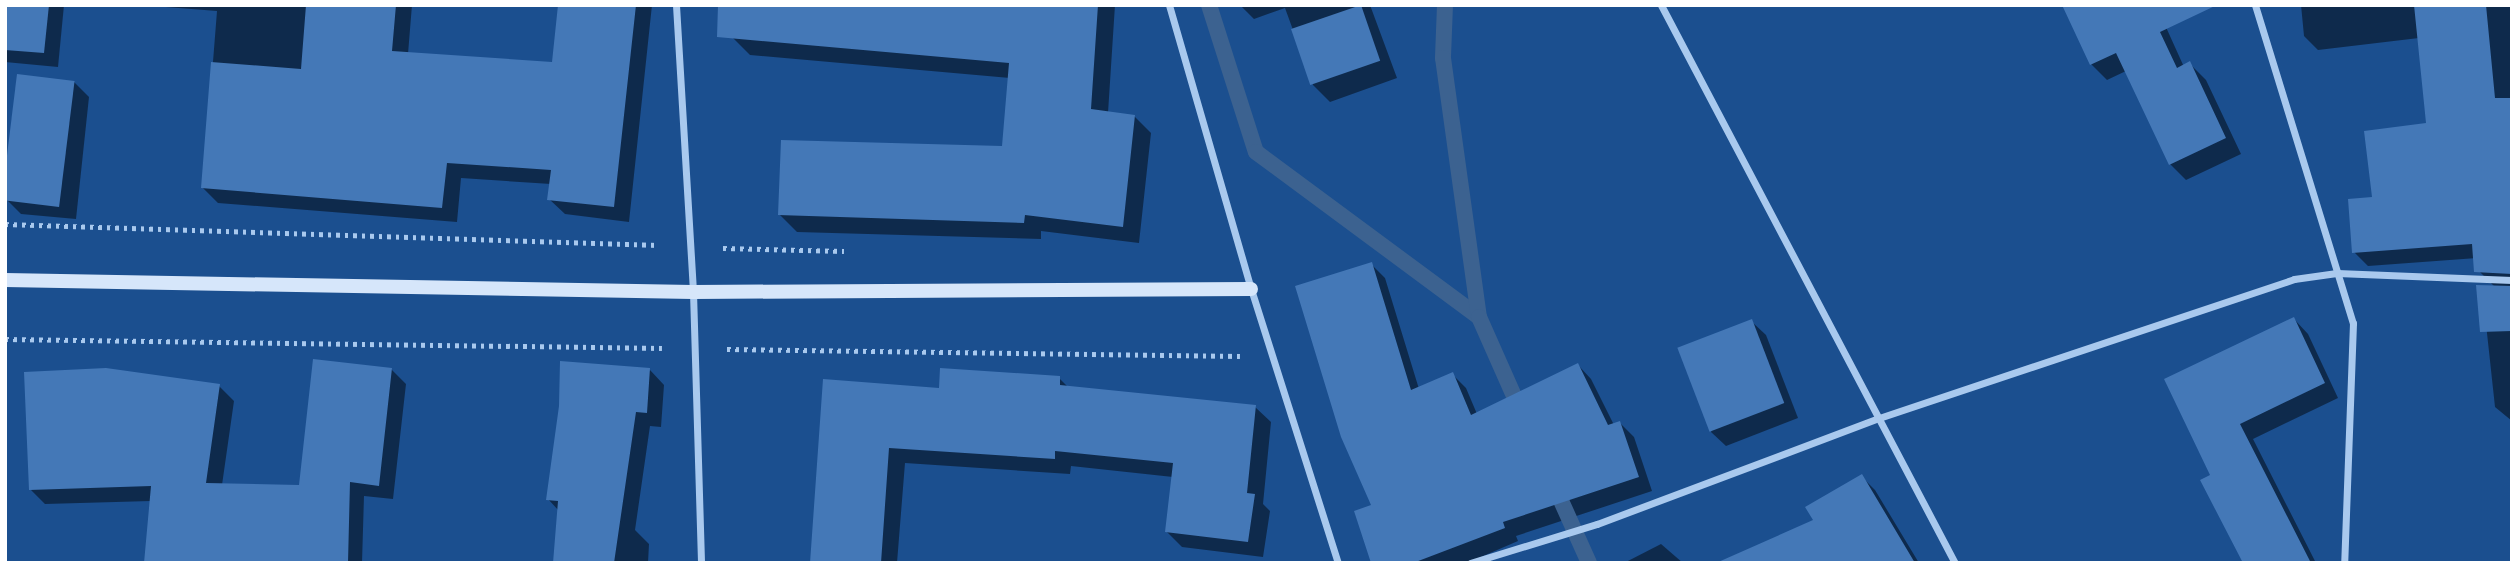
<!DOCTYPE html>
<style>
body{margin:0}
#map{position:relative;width:2517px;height:568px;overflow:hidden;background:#1b4f8f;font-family:Manrope,sans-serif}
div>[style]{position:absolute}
.shadow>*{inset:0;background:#0007}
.stream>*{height:16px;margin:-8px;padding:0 8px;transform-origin:8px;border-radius:8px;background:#3c6290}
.building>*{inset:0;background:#4478b7;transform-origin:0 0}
.path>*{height:4.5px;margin-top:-2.25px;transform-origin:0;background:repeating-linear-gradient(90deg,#a9c9ee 0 3.5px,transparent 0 8.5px)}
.street>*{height:7px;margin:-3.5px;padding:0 3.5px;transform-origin:3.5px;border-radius:3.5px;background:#a9c9ee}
.secondary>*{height:14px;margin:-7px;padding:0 7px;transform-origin:7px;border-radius:7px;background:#d6e6fa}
span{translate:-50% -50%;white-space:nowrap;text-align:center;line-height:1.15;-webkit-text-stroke:6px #1b4f8f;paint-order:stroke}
.frame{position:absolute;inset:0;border:7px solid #fff;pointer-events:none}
</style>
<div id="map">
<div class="shadow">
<div style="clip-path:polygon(5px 5px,64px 5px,58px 67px,5px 62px)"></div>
<div style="clip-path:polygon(140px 5px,412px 5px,408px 54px,553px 64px,559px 5px,652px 5px,629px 222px,565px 214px,549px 199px,551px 184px,461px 178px,457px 222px,218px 203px,203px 188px,217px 11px)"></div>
<div style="clip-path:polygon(736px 5px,1115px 5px,1108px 113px,1134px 116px,1151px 133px,1139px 243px,1041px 231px,1041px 239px,797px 232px,780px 215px,1004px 148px,1010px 78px,750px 55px,733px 38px)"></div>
<div style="clip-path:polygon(1240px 5px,1370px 5px,1397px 78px,1330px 102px,1313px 85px,1285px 8px,1254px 19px)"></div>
<div style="clip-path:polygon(2156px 5px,2184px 67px,2190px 64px,2206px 80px,2241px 154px,2186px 180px,2170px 164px,2126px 71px,2107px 80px,2091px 64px)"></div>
<div style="clip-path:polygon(2301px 5px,2512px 5px,2512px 421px,2495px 407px,2482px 287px,2495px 287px,2480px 272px,2477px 258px,2368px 266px,2354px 252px,2374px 199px,2428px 124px,2419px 38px,2318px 50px,2304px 36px)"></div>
<div style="clip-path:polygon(74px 82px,89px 97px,76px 219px,21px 214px,6px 199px)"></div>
<div style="clip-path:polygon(1371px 264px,1385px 278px,1419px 389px,1452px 374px,1466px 388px,1477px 414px,1578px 365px,1591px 379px,1614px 425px,1620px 423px,1634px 437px,1652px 491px,1516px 536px,1518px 541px,1467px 563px,1373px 563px)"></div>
<div style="clip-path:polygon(2294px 319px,2308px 334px,2338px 398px,2253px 439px,2316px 563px,2245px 563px,2213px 476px)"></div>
<div style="clip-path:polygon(1751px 321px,1766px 335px,1798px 418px,1726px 446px,1711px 432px)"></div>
<div style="clip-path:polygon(391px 369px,406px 384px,393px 499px,364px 496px,362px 563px,146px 563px,151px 501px,45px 504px,31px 490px,219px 386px,234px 401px,222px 485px,301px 487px)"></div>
<div style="clip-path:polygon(650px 370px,664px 385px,661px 427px,650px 426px,635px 530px,649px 544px,648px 563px,555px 563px,559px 511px,548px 499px)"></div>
<div style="clip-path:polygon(1059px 378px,1069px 388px,1255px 407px,1271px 422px,1263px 504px,1270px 511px,1263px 557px,1182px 547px,1166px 531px,1173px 477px,1071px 466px,1070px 474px,905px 463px,897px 563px,811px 563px,825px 381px,941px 390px)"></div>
<div style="clip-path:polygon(1861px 476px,1875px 490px,1919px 563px,1721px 563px,1815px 521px)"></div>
<div style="clip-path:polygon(1661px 544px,1683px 563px,1624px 563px)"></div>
</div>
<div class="stream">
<div style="left:1209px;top:5px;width:154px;rotate:72.3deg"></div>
<div style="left:1256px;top:152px;width:277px;rotate:36.5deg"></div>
<div style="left:1445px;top:5px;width:53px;rotate:92.2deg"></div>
<div style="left:1443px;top:58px;width:261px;rotate:82.1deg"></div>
<div style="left:1479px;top:317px;width:106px;rotate:66.1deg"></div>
<div style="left:1554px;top:485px;width:85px;rotate:65.8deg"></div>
</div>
<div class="building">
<div style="clip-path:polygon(5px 5px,49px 5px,44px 53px,5px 50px)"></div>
<div style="clip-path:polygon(306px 5px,396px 5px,392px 51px,552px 62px,558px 5px,636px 5px,614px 207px,547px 200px,551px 170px,447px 163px,442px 208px,201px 188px,211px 62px,301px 69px)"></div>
<div style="clip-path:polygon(718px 5px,1098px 5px,1091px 109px,1135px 115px,1123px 227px,1025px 215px,1024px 223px,778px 215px,781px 140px,1002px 146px,1009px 63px,717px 37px)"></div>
<div style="left:1361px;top:5px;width:59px;height:74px;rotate:71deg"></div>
<div style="clip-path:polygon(2062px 5px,2217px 5px,2160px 32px,2177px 68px,2190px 61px,2226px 138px,2169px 165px,2116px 53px,2090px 65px)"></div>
<div style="clip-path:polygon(2414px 5px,2486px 5px,2495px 98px,2512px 98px,2512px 274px,2474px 272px,2472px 244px,2352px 253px,2348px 199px,2372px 197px,2364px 131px,2426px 123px)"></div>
<div style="left:17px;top:74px;width:58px;height:127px;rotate:7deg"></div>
<div style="clip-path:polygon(1372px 262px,1411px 390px,1453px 372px,1471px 415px,1578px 363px,1608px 425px,1620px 421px,1639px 477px,1503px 522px,1505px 528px,1413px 563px,1371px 563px,1354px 511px,1371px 505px,1341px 437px,1295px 286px)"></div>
<div style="clip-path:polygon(2476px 285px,2512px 286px,2512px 331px,2480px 332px)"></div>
<div style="clip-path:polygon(2294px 317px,2325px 383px,2240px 424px,2311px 563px,2243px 563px,2200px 480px,2210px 475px,2164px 379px)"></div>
<div style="left:1752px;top:319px;width:90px;height:80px;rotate:69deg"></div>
<div style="clip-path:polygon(313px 359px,392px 368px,379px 486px,350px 482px,348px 563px,144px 563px,151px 486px,29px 490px,24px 372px,106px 368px,220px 384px,206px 483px,299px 485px)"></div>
<div style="clip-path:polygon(560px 361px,650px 368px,647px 413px,636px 412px,614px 563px,553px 563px,558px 501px,546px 500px,559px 406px)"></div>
<div style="clip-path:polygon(940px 368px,1060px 376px,1060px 385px,1256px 405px,1247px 493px,1255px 494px,1248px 542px,1165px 532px,1173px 463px,1055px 451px,1055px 459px,889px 448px,881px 563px,810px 563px,823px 379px,939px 388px)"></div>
<div style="clip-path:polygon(1862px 474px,1915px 563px,1716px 563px,1813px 520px,1805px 507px)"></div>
</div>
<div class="path">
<div style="left:5px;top:224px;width:654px;rotate:1.84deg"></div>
<div style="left:723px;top:248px;width:121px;rotate:1.4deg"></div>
<div style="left:5px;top:339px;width:657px;rotate:0.78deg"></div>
<div style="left:727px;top:349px;width:513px;rotate:0.78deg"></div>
</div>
<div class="street">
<div style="left:676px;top:5px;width:288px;rotate:86.6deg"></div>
<div style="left:693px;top:292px;width:271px;rotate:88.3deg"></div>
<div style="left:1169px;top:5px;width:296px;rotate:73.9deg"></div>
<div style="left:1251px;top:289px;width:287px;rotate:72.4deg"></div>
<div style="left:1661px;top:5px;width:631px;rotate:62.22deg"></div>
<div style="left:2255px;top:5px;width:333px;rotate:72.9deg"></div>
<div style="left:2353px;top:323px;width:240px;rotate:92.1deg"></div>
<div style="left:1470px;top:563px;width:133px;rotate:-17.1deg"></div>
<div style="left:1597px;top:524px;width:301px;rotate:-20.6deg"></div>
<div style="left:1879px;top:418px;width:438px;rotate:-18.5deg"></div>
<div style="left:2294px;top:279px;width:43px;rotate:-7.9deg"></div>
<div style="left:2337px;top:273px;width:175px;rotate:2.3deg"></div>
</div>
<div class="secondary">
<div style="left:5px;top:280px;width:688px;rotate:1deg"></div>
<div style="left:693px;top:292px;width:558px;rotate:-0.31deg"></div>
</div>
<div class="frame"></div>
</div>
